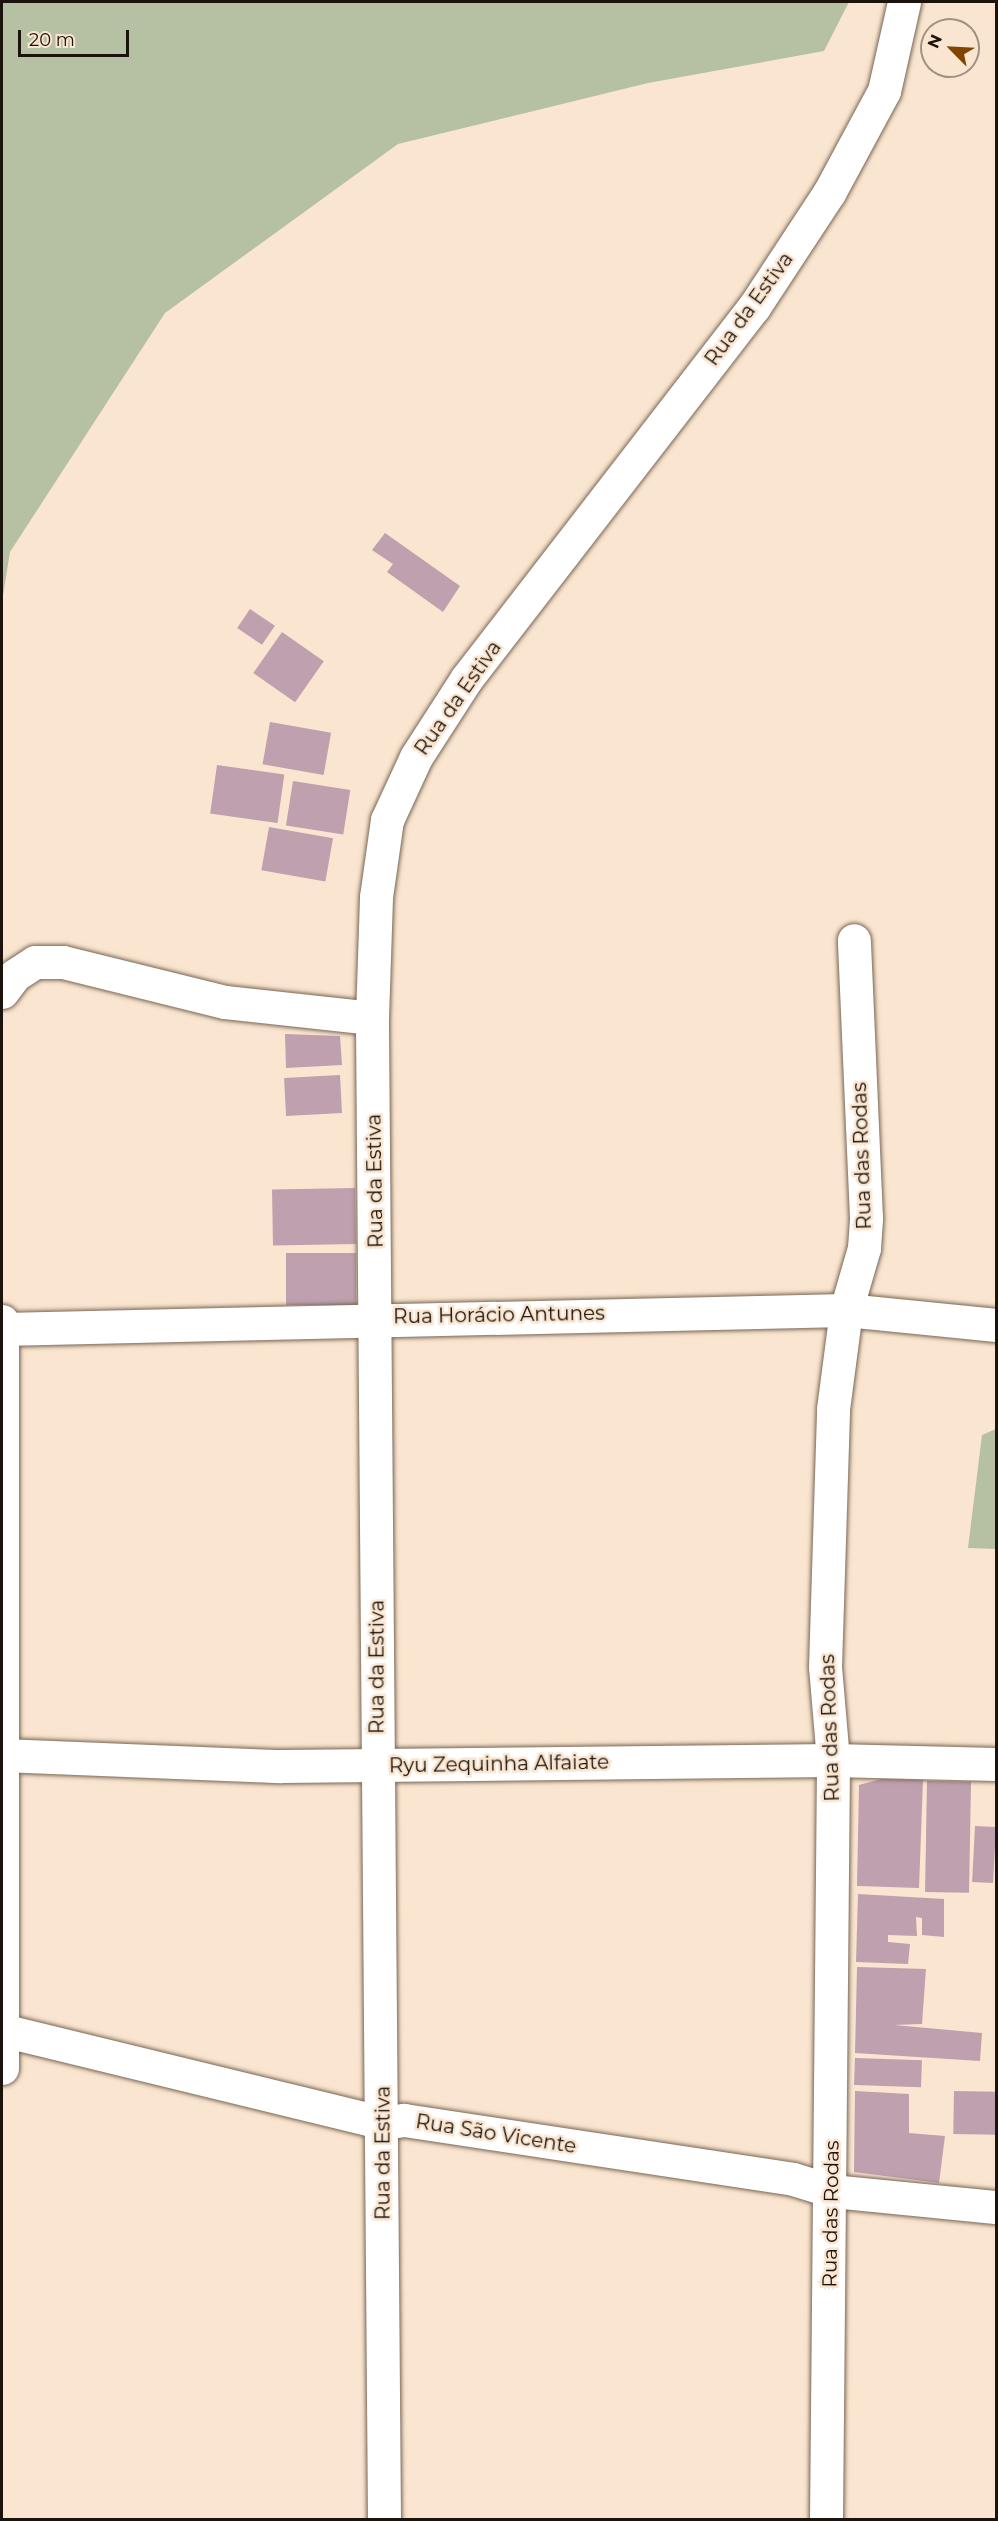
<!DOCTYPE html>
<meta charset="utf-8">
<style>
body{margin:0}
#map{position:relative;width:998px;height:2521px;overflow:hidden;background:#fae5d0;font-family:Montserrat,sans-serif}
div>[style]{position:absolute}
.forest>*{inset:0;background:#b6c0a2}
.building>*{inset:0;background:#bfa0af;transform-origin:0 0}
.roads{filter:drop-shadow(0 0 2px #796654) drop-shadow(0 0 2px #796654)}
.minor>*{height:33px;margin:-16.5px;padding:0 16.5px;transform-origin:16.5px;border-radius:16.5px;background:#fff}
span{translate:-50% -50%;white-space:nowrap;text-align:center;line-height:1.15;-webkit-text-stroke:5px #fae5d0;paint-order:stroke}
.street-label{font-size:20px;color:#1b130c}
.frame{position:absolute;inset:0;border:3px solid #1b130c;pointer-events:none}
.north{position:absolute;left:920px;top:18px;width:60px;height:60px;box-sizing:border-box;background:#fae5d0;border:2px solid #a19182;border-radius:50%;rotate:294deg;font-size:16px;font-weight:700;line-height:24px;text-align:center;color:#1b130c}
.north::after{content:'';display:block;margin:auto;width:21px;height:27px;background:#824501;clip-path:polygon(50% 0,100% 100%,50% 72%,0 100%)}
.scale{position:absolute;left:18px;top:30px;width:111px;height:27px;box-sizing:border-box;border:3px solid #1b130c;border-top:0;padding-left:8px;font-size:18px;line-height:21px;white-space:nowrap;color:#1b130c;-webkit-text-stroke:4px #fae5d0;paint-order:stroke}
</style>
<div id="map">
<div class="forest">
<div style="clip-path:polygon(2px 2px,849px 2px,824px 51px,648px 83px,398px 144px,165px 313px,10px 552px,2px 602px)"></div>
<div style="clip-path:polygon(996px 1429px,996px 1549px,968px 1548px,982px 1435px)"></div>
</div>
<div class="building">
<div style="clip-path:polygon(385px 533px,460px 586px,443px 612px,387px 572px,393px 564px,372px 550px)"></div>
<div style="left:250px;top:609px;width:30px;height:23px;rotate:34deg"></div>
<div style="left:282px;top:632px;width:51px;height:50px;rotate:35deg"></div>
<div style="left:270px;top:722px;width:62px;height:43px;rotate:10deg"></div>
<div style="left:217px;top:765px;width:68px;height:49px;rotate:8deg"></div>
<div style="left:293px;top:781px;width:58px;height:45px;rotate:9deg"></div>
<div style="left:269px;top:827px;width:65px;height:44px;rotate:10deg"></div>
<div style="clip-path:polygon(285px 1034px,340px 1036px,342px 1065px,286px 1068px)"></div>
<div style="left:340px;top:1075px;width:38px;height:56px;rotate:87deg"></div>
<div style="left:355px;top:1188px;width:56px;height:83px;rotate:89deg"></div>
<div style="left:286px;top:1253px;width:70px;height:52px"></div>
<div style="clip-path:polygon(881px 1779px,923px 1780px,919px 1888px,857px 1886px,859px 1785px)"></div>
<div style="left:927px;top:1781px;width:44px;height:111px;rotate:1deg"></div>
<div style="left:975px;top:1826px;width:21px;height:56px;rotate:3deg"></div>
<div style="clip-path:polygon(858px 1894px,944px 1899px,944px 1937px,922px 1935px,922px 1918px,916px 1917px,917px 1936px,888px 1935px,888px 1942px,910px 1944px,908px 1964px,856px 1962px)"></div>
<div style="clip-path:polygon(857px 1967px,926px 1969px,922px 2024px,894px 2025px,982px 2033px,980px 2061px,855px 2053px)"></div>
<div style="left:855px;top:2058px;width:67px;height:27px;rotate:2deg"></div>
<div style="clip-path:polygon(855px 2091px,909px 2094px,909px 2133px,945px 2136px,939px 2183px,854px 2172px)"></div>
<div style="left:954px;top:2091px;width:42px;height:43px;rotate:1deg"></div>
</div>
<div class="roads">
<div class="minor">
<div style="left:2px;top:992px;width:21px;rotate:-53deg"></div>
<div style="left:15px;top:975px;width:24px;rotate:-33deg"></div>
<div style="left:35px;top:962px;width:28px"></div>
<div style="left:63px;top:962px;width:167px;rotate:13.9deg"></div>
<div style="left:225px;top:1002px;width:148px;rotate:6.2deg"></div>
<div style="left:2px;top:1321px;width:747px;rotate:90deg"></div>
<div style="left:2px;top:1329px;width:844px;rotate:-1.29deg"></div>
<div style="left:846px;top:1310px;width:151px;rotate:5.7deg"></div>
<div style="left:2px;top:1755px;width:279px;rotate:2.3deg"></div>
<div style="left:281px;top:1766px;width:552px;rotate:-0.62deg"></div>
<div style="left:833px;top:1760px;width:163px;rotate:1.4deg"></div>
<div style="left:2px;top:2030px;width:393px;rotate:13.7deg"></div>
<div style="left:384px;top:2123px;width:20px;rotate:-9deg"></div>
<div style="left:404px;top:2120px;width:393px;rotate:8.6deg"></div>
<div style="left:793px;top:2179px;width:41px;rotate:17.1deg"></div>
<div style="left:832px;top:2191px;width:165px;rotate:5.6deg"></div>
<div style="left:384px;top:2520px;width:1502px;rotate:-90.46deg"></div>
<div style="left:372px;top:1018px;width:121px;rotate:-88.1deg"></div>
<div style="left:376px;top:897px;width:78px;rotate:-81.9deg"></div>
<div style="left:387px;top:820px;width:69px;rotate:-65.3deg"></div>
<div style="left:416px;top:757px;width:94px;rotate:-57.2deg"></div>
<div style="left:467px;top:678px;width:469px;rotate:-52.3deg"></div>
<div style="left:754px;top:307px;width:136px;rotate:-56.7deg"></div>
<div style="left:829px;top:193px;width:116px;rotate:-61.7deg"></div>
<div style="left:884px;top:91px;width:91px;rotate:-77.3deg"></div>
<div style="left:826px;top:2520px;width:760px;rotate:-89.47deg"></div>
<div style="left:833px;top:1760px;width:93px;rotate:-94.9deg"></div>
<div style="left:825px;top:1667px;width:258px;rotate:-88.2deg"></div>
<div style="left:833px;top:1409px;width:100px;rotate:-82.5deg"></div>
<div style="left:846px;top:1310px;width:65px;rotate:-73.8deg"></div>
<div style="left:864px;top:1248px;width:30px;rotate:-86deg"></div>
<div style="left:866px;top:1218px;width:278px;rotate:-92.5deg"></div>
</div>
</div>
<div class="street-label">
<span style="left:749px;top:309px;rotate:-54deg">Rua da Estiva</span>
<span style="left:458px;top:698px;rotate:-55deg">Rua da Estiva</span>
<span style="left:862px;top:1156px;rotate:-92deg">Rua das Rodas</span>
<span style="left:375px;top:1181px;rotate:-91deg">Rua da Estiva</span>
<span style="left:499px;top:1315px;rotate:-1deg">Rua Horácio Antunes</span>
<span style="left:377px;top:1667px;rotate:-90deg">Rua da Estiva</span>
<span style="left:830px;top:1728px;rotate:-92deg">Rua das Rodas</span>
<span style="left:499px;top:1764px;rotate:-1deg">Ryu Zequinha Alfaiate</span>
<span style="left:496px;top:2134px;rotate:9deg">Rua São Vicente</span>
<span style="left:383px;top:2153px;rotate:-90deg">Rua da Estiva</span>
<span style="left:831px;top:2214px;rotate:-89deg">Rua das Rodas</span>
</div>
<div class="frame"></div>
<div class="north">N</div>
<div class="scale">20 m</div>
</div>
